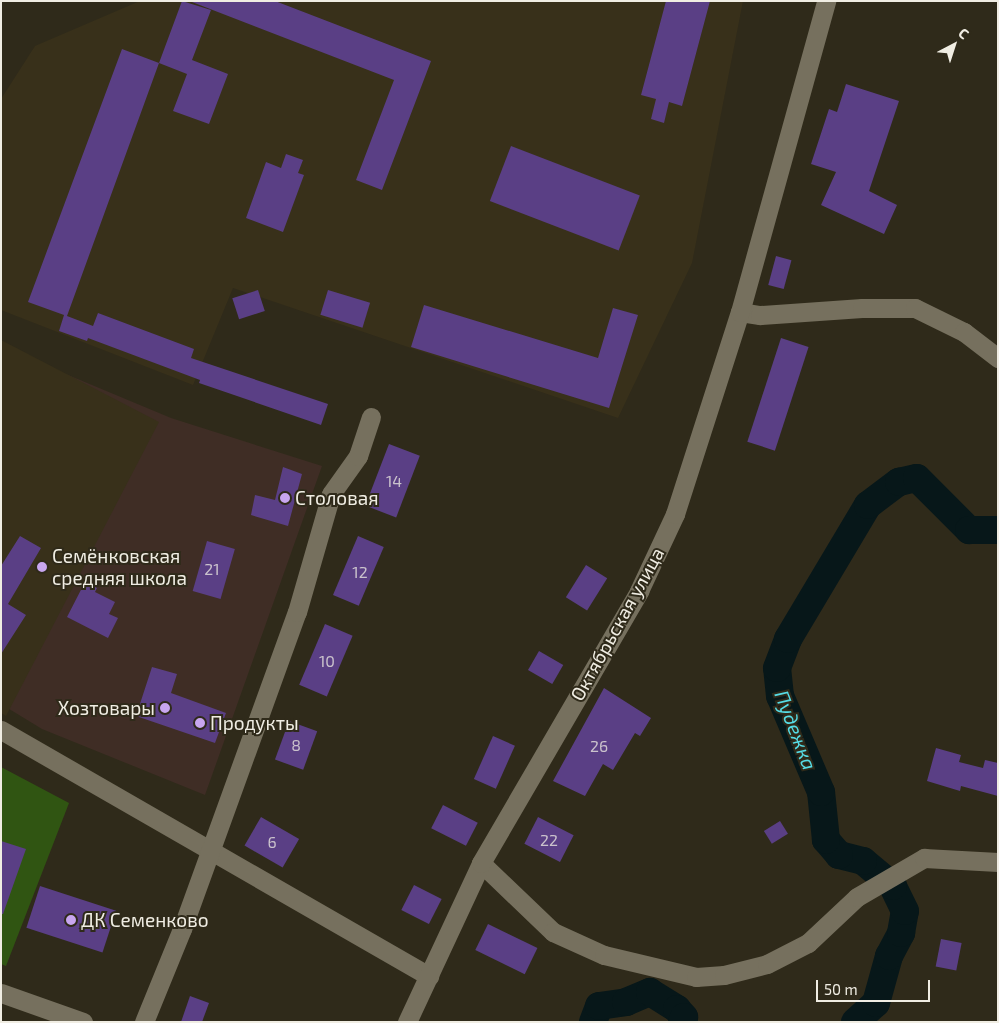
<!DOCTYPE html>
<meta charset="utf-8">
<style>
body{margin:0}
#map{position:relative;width:999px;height:1023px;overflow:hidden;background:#2f2a1a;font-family:"Exo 2",sans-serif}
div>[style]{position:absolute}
.commercial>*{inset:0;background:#3f2d25}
.built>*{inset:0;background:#38301a}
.green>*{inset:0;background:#305512}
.river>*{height:28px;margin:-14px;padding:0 14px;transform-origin:14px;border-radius:14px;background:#071719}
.building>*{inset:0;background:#5a3f85;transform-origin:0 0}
.minor>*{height:19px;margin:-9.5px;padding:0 9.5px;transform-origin:9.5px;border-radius:9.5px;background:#76705e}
.dots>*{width:14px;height:14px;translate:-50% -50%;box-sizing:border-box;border:2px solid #2f2a1a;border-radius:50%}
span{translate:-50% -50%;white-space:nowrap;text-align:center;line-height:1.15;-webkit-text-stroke:4px #2f2a1a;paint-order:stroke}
.number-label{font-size:16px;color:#cac2cc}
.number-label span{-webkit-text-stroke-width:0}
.poi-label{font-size:19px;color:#f0ede3}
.left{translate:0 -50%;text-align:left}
.right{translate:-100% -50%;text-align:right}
.street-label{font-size:19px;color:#f0ede3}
.water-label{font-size:20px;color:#56dce6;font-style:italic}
.frame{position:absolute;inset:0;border:2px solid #f0ede3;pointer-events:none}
.north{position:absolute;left:929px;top:20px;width:50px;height:50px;-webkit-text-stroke:4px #2f2a1a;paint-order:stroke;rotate:40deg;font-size:14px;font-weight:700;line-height:20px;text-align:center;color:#f0ede3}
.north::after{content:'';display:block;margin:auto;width:18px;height:22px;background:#f0ede3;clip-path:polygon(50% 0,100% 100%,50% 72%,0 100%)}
.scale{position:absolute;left:816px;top:980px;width:114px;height:22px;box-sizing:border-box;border:2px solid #f0ede3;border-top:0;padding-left:6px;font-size:15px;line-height:18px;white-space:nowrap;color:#f0ede3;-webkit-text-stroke:4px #2f2a1a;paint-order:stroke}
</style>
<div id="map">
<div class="commercial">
<div style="clip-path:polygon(1px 347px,171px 418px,322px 466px,205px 795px,42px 729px,1px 704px)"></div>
</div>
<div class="built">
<div style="clip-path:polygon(140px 1px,743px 1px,692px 263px,618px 418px,233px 288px,193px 385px,1px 310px,1px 99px,35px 46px)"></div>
<div style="clip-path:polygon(1px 340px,159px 422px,6px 716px,1px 713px)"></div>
</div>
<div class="green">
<div style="clip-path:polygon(1px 767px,69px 803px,6px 966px,1px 964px)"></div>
</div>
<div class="river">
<div style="left:593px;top:1022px;width:17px;rotate:-69deg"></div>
<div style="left:599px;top:1006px;width:27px;rotate:-8deg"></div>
<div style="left:626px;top:1002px;width:26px;rotate:-23deg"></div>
<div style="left:650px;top:992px;width:32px;rotate:32deg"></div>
<div style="left:677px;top:1009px;width:11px;rotate:49deg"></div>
<div style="left:684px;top:1017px;width:5px;rotate:112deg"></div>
<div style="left:855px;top:1022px;width:28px;rotate:-42deg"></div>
<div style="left:876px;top:1003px;width:49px;rotate:-74.5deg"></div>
<div style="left:889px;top:956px;width:26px;rotate:-62deg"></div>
<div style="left:901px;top:933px;width:22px;rotate:-80deg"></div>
<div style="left:905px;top:911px;width:28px;rotate:-116deg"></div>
<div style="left:893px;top:886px;width:39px;rotate:-140deg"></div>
<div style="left:863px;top:861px;width:25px;rotate:-166deg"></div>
<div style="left:839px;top:855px;width:20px;rotate:-131deg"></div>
<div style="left:826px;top:840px;width:48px;rotate:-95.9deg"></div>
<div style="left:821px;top:792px;width:104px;rotate:-113.1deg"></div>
<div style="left:780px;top:696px;width:28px;rotate:-96deg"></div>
<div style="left:777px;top:668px;width:31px;rotate:-69deg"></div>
<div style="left:788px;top:639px;width:156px;rotate:-59.2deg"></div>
<div style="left:868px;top:505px;width:39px;rotate:-37deg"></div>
<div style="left:899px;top:482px;width:18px;rotate:-13deg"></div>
<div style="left:917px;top:478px;width:74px;rotate:45deg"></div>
<div style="left:969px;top:530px;width:29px"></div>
</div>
<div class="building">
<div style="clip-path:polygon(182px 1px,211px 10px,192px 60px,228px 74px,209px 124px,173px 111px,187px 74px,159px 63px)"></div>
<div style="clip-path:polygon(275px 1px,431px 61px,382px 190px,356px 180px,394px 80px,192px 2px)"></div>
<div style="clip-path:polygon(666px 1px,710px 1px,682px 106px,669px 102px,664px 123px,651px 119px,656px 99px,641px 95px)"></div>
<div style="clip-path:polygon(122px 49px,159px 63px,67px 316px,93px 326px,98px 313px,194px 349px,191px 358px,328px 404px,321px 425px,199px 383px,200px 380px,88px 338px,87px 341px,59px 331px,64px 315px,28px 302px)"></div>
<div style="clip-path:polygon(846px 84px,899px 101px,869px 191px,897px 205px,884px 234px,821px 205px,836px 172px,811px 164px,829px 109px,837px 112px)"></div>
<div style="left:511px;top:146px;width:138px;height:59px;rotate:21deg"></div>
<div style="clip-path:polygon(286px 154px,303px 160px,298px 173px,304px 175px,283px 232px,246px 218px,266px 162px,281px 168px)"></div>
<div style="left:776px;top:256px;width:16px;height:30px;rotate:15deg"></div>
<div style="left:258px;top:290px;width:22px;height:27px;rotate:72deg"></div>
<div style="left:328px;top:290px;width:44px;height:26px;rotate:17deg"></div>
<div style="clip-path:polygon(424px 305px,598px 358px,613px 308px,638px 315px,609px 408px,411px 347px)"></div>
<div style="left:781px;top:338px;width:29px;height:109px;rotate:18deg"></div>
<div style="left:389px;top:444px;width:33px;height:66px;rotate:21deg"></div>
<div style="clip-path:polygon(283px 467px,302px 474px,288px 526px,251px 515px,255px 495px,275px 500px)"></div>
<div style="clip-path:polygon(20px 536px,41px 548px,8px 604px,26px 615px,1px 654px,1px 566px)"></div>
<div style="left:358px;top:536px;width:28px;height:64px;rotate:23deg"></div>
<div style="left:207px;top:541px;width:29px;height:52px;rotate:16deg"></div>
<div style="left:586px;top:565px;width:25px;height:38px;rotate:32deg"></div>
<div style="clip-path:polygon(85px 582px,97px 588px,95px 592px,115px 602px,109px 614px,118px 618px,108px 638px,67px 617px)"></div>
<div style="left:325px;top:624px;width:30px;height:66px;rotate:23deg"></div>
<div style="left:539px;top:651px;width:28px;height:22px;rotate:30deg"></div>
<div style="clip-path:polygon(152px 667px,177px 674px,171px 693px,226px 713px,215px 743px,136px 716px)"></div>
<div style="clip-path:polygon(604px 688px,651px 718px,640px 736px,635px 733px,613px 770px,603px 764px,585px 796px,553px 781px)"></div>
<div style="left:289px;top:721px;width:30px;height:41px;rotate:20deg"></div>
<div style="left:493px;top:736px;width:24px;height:47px;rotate:24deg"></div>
<div style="clip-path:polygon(936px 748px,961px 755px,959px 762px,983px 768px,985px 760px,998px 763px,998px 796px,961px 786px,960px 791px,927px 781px)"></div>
<div style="left:443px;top:805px;width:39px;height:26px;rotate:27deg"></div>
<div style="left:261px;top:817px;width:44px;height:33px;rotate:30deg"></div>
<div style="left:538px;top:817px;width:40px;height:30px;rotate:27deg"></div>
<div style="left:780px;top:821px;width:15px;height:19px;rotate:58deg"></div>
<div style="clip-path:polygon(1px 841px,26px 849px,3px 914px,1px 914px)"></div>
<div style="left:414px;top:885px;width:31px;height:28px;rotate:27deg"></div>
<div style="left:40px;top:886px;width:80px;height:44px;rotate:18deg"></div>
<div style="left:488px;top:924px;width:55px;height:29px;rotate:26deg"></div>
<div style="left:941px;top:939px;width:21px;height:28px;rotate:11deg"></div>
<div style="clip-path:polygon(190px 996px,209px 1003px,202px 1022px,181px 1022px)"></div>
</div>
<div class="minor">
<div style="left:740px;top:312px;width:20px;rotate:9deg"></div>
<div style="left:760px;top:315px;width:102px;rotate:-3.9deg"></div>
<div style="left:862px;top:308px;width:53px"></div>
<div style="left:915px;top:308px;width:55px;rotate:26.1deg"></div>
<div style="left:964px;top:332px;width:43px;rotate:37.4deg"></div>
<div style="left:1px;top:730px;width:494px;rotate:29.9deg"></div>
<div style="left:481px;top:863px;width:100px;rotate:43.8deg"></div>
<div style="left:553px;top:932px;width:56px;rotate:24.3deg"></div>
<div style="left:604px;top:955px;width:95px;rotate:13.4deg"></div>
<div style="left:696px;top:977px;width:28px;rotate:-4deg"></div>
<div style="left:724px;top:975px;width:44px;rotate:-14.3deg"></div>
<div style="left:767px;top:964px;width:46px;rotate:-27.1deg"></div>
<div style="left:808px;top:943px;width:67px;rotate:-43.2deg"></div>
<div style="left:857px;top:897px;width:78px;rotate:-30.2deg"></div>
<div style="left:924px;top:858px;width:74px;rotate:3.1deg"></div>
<div style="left:1px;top:993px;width:87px;rotate:19.5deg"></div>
<div style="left:144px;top:1022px;width:100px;rotate:-67.8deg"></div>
<div style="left:182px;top:929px;width:337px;rotate:-70.1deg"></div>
<div style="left:297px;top:612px;width:123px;rotate:-73.9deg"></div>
<div style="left:331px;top:494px;width:47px;rotate:-54.6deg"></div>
<div style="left:358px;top:456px;width:41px;rotate:-71.6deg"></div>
<div style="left:407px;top:1022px;width:175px;rotate:-65deg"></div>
<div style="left:481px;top:863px;width:315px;rotate:-59.8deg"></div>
<div style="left:639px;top:591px;width:85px;rotate:-64.9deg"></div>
<div style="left:675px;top:514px;width:212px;rotate:-72.2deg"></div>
<div style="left:740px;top:312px;width:323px;rotate:-74.5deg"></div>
</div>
<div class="dots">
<div style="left:285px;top:498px;background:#c8a6ef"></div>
<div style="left:42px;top:567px;background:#c8a6ef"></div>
<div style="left:165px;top:708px;background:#c8a6ef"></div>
<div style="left:200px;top:723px;background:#c8a6ef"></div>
<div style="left:71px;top:920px;background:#c8a6ef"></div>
</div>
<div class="number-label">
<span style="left:394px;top:481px">14</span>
<span style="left:212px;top:569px">21</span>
<span style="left:360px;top:572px">12</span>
<span style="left:327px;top:661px">10</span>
<span style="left:296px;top:745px">8</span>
<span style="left:599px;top:746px">26</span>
<span style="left:549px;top:840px">22</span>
<span style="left:272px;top:842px">6</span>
</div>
<div class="poi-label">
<span class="left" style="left:295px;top:498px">Столовая</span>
<span class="left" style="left:52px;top:567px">Семёнковская<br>средняя школа</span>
<span class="right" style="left:155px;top:708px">Хозтовары</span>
<span class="left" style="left:210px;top:723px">Продукты</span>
<span class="left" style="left:81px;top:920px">ДК Семенково</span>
</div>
<div class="street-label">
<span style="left:617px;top:624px;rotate:-61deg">Октябрьская улица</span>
</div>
<div class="water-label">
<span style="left:796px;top:730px;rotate:69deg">Пудежка</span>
</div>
<div class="frame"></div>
<div class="north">С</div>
<div class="scale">50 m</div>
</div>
